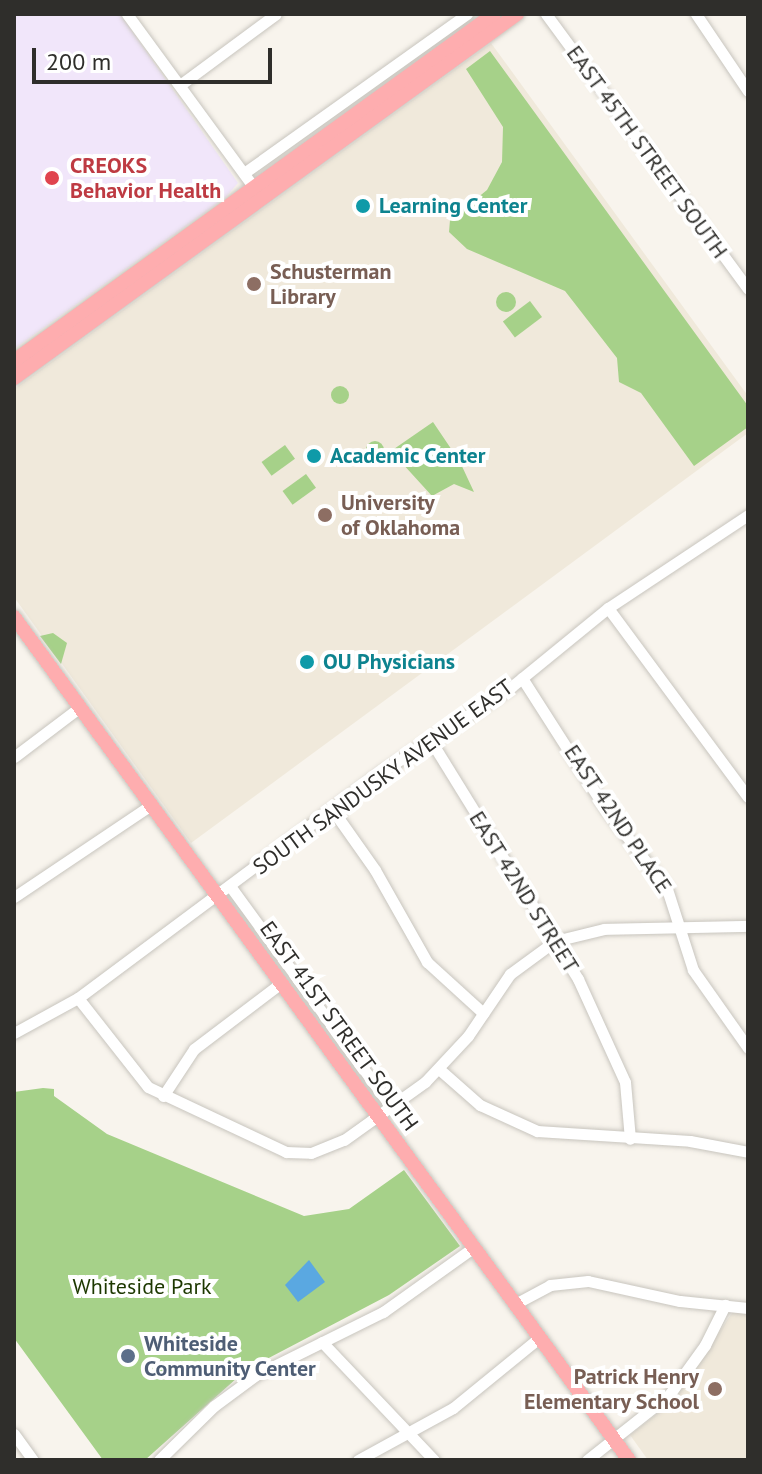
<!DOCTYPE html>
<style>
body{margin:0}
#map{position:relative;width:762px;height:1474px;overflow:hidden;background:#f8f4ed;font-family:"PT Sans",sans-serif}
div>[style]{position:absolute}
.commercial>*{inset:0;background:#f1e6fa}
.built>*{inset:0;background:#f0e9db}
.green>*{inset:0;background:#a6d189;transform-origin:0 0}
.round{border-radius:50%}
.water>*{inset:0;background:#5aa8e1}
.roads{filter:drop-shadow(0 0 2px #c8c5be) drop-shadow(0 0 2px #c8c5be)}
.minor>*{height:11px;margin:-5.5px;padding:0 5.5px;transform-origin:5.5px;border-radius:5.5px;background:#fff}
.major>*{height:14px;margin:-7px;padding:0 7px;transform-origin:7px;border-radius:7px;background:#feadaf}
.dots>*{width:22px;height:22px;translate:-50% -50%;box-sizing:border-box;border:4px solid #fff;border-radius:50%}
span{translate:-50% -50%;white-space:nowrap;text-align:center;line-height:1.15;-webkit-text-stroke:8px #fff;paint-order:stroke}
.street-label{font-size:22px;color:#2f2e2b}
.health-label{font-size:22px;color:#be3a42;font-weight:700}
.left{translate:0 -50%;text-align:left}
.culture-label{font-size:22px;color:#0d838f;font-weight:700}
.education-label{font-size:22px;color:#785e54;font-weight:700}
.right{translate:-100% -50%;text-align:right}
.park-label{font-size:22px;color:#1d3801}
.service-label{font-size:22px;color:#4e5e75;font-weight:700}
.frame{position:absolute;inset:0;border:16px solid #2f2e2b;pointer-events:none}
.scale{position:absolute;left:32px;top:48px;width:240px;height:36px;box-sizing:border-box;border:4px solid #2f2e2b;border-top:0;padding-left:10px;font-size:24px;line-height:28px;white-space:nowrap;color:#2f2e2b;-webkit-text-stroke:6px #fff;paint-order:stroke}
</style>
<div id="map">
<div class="commercial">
<div style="clip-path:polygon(14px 14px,120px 14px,238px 183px,225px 198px,14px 349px)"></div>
</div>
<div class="built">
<div style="clip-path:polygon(491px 43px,748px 396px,748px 433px,191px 843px,14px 597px,14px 389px)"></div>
<div style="clip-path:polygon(734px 1310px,748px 1312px,748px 1460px,648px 1460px,630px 1435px,672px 1402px)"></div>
</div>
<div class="green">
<div style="clip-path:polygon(490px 51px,748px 406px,748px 427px,694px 466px,641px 393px,619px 382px,617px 358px,565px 291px,467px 249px,449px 232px,450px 220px,487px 190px,502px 162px,503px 127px,466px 69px)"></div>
<div class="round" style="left:496px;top:292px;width:20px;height:20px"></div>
<div style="left:530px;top:301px;width:20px;height:34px;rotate:53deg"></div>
<div class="round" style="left:331px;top:386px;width:18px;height:18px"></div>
<div style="clip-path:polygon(433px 422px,460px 462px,474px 492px,454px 484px,432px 496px,391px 451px)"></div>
<div class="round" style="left:366px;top:441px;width:18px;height:18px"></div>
<div style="left:285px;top:445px;width:17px;height:29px;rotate:54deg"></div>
<div style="left:306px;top:474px;width:17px;height:29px;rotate:54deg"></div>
<div style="clip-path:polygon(53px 633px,67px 643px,61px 664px,40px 636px)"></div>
<div style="clip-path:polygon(43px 1088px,54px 1089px,54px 1096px,107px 1134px,304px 1216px,349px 1209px,404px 1170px,460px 1246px,389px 1295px,246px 1370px,145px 1460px,103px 1460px,14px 1338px,14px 1092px)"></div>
</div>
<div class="water">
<div style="clip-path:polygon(309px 1260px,325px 1282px,298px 1302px,285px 1285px)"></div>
</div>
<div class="roads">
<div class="minor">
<div style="left:127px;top:14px;width:213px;rotate:53.8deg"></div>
<div style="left:546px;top:14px;width:341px;rotate:53.7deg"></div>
<div style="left:696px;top:14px;width:93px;rotate:56deg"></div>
<div style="left:180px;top:85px;width:119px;rotate:-36.5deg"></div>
<div style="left:244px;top:173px;width:274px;rotate:-35.5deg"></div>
<div style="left:608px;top:608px;width:235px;rotate:53.5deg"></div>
<div style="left:522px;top:678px;width:154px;rotate:57.4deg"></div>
<div style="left:605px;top:808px;width:102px;rotate:52.6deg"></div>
<div style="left:667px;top:889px;width:85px;rotate:72.2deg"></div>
<div style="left:693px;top:970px;width:95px;rotate:54.8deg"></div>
<div style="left:431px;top:741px;width:280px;rotate:58.3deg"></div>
<div style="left:578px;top:979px;width:113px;rotate:65.5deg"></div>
<div style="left:625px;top:1082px;width:57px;rotate:85deg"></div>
<div style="left:14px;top:757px;width:83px;rotate:-37.1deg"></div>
<div style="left:332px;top:809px;width:75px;rotate:54.8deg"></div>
<div style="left:375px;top:870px;width:106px;rotate:60.5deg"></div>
<div style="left:427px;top:962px;width:76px;rotate:42.3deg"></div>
<div style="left:230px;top:886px;width:273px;rotate:53.9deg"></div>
<div style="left:14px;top:897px;width:165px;rotate:-33.9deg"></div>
<div style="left:78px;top:998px;width:113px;rotate:51.8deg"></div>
<div style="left:148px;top:1087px;width:153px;rotate:25.2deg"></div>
<div style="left:286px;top:1152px;width:25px;rotate:2deg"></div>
<div style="left:311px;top:1153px;width:35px;rotate:-22deg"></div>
<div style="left:344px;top:1140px;width:100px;rotate:-35.6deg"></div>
<div style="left:425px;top:1082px;width:63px;rotate:-46.9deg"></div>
<div style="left:468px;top:1036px;width:75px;rotate:-55.9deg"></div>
<div style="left:510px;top:974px;width:56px;rotate:-36.3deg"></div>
<div style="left:555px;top:941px;width:50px;rotate:-13.8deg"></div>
<div style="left:604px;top:929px;width:144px;rotate:-1.2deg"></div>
<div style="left:14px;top:1033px;width:73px;rotate:-28.7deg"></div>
<div style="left:78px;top:998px;width:380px;rotate:-36.7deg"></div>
<div style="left:383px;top:771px;width:153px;rotate:-33.3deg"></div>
<div style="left:511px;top:687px;width:125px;rotate:-39.2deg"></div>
<div style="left:608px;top:608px;width:168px;rotate:-33.6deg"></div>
<div style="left:439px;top:1069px;width:55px;rotate:41.3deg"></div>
<div style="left:480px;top:1105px;width:63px;rotate:24.5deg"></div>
<div style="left:537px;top:1131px;width:153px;rotate:3.7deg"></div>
<div style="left:690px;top:1141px;width:59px;rotate:10.7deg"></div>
<div style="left:163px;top:1096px;width:56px;rotate:-56.6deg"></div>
<div style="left:194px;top:1049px;width:109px;rotate:-37.2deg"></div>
<div style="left:515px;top:1304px;width:40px;rotate:-28deg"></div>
<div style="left:550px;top:1285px;width:38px;rotate:-6deg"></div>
<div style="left:588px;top:1281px;width:94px;rotate:12.3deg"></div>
<div style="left:680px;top:1301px;width:68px;rotate:5.9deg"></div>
<div style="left:322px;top:1342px;width:163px;rotate:46.5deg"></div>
<div style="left:14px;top:1434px;width:32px;rotate:54deg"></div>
<div style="left:159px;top:1460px;width:77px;rotate:-44.5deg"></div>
<div style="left:214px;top:1406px;width:52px;rotate:-36.4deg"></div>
<div style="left:256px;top:1375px;width:142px;rotate:-26.4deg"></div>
<div style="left:383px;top:1312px;width:112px;rotate:-35.5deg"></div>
<div style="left:358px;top:1460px;width:108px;rotate:-28.7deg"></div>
<div style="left:453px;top:1408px;width:112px;rotate:-39.2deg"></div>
<div style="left:587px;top:1460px;width:105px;rotate:-38.4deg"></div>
<div style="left:669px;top:1395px;width:62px;rotate:-54.2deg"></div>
<div style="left:705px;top:1345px;width:45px;rotate:-63.4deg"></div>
</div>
<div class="major">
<div style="left:14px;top:361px;width:592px;rotate:-35.86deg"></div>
<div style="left:14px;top:378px;width:621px;rotate:-35.89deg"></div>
<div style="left:14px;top:617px;width:1043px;rotate:53.89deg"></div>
</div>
</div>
<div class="dots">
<div style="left:52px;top:178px;background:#e0444e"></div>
<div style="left:363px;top:206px;background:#0f9aa8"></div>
<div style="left:254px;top:284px;background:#8d6e63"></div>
<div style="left:314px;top:456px;background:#0f9aa8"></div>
<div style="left:325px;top:515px;background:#8d6e63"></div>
<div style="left:307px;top:662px;background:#0f9aa8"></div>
<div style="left:128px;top:1356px;background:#5c6f8a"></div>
<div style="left:715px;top:1389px;background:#8d6e63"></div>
</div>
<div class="street-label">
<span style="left:647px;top:152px;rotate:54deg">EAST 45TH STREET SOUTH</span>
<span style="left:383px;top:777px;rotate:-36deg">SOUTH SANDUSKY AVENUE EAST</span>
<span style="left:618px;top:819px;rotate:56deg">EAST 42ND PLACE</span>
<span style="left:524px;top:892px;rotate:58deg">EAST 42ND STREET</span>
<span style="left:339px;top:1026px;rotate:54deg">EAST 41ST STREET SOUTH</span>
</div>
<div class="health-label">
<span class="left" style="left:70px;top:178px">CREOKS<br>Behavior Health</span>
</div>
<div class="culture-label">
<span class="left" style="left:379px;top:206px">Learning Center</span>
<span class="left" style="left:330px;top:456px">Academic Center</span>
<span class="left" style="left:323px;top:662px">OU Physicians</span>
</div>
<div class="education-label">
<span class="left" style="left:270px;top:284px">Schusterman<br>Library</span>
<span class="left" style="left:341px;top:515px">University<br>of Oklahoma</span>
<span class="right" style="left:699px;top:1389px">Patrick Henry<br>Elementary School</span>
</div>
<div class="park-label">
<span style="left:142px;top:1287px">Whiteside Park</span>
</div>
<div class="service-label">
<span class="left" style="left:144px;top:1356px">Whiteside<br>Community Center</span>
</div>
<div class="frame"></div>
<div class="scale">200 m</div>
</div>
